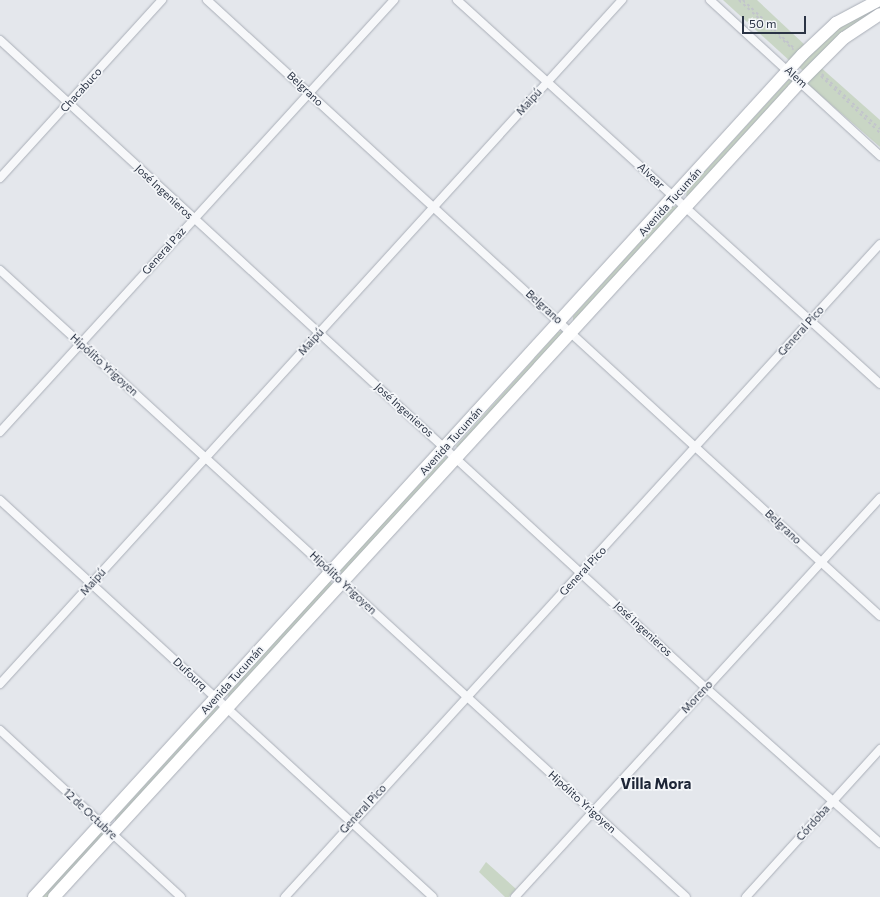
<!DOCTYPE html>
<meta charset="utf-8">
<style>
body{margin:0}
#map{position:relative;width:880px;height:897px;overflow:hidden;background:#e4e7ec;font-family:Commissioner,sans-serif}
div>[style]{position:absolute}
.green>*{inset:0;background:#c9d6c5}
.path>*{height:1.5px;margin-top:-0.75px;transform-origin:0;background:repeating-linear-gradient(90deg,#c2c5cb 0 3px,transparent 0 6px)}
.roads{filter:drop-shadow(0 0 1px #a9aeb7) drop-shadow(0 0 1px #a9aeb7)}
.minor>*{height:8px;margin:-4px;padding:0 4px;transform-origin:4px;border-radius:4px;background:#f7f8fa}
.primary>*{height:12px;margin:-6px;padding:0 6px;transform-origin:6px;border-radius:6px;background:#fff}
span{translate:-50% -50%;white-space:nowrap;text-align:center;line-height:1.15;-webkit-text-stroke:3.5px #f4f6f9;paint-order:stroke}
.street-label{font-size:11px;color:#2b3445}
.district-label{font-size:15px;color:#1d2536;font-weight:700}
.scale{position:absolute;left:742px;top:16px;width:64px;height:18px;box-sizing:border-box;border:2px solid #2b3445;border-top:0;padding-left:5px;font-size:12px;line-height:14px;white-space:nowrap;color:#2b3445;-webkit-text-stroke:3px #f4f6f9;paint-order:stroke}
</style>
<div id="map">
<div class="green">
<div style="clip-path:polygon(723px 0,757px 0,806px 46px,791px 62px)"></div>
<div style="clip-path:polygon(880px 2px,880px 13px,807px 74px,795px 64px,823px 35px)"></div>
<div style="clip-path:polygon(818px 65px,880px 120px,880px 147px,804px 81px)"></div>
<div style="clip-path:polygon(789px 79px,794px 80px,793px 84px,690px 196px,686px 196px,687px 191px)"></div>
<div style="clip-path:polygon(677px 206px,677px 211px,578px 321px,573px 321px,573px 316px,672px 207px)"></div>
<div style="clip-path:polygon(562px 331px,565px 334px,459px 449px,456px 446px,558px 332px)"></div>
<div style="clip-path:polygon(446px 456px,450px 460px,342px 574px,340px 571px,367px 540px)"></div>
<div style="clip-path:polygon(330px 581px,335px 587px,234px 697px,228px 697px,228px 694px)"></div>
<div style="clip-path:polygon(217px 706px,220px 707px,115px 823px,115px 818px)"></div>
<div style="clip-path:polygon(100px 832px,103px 833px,102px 840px,50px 897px,42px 897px)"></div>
<div style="clip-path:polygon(486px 862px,516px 889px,509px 897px,505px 897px,479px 872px)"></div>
</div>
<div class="path">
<div style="left:739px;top:0;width:74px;rotate:42.3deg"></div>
<div style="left:743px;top:0;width:70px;rotate:43.3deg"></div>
<div style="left:822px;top:74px;width:80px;rotate:43.5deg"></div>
<div style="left:821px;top:76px;width:82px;rotate:44deg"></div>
</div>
<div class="roads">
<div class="minor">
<div style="left:207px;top:0;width:912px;rotate:42.47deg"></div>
<div style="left:457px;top:0;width:571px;rotate:42.23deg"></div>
<div style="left:710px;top:0;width:231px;rotate:42.5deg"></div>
<div style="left:0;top:40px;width:958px;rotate:42.55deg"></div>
<div style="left:706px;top:688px;width:233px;rotate:41.7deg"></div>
<div style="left:0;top:178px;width:241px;rotate:-47.7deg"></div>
<div style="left:0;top:270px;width:929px;rotate:42.43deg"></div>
<div style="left:0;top:432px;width:585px;rotate:-47.63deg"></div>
<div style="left:0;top:500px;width:587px;rotate:42.52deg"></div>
<div style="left:0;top:684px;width:925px;rotate:-47.72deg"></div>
<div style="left:0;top:730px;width:246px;rotate:42.7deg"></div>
<div style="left:285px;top:897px;width:883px;rotate:-47.66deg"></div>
<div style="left:515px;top:897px;width:541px;rotate:-47.55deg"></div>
<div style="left:746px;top:897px;width:200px;rotate:-47.8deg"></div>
</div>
<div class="primary">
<div style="left:34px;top:897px;width:1140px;rotate:-47.63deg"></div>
<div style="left:802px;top:55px;width:47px;rotate:-43.3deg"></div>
<div style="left:836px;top:23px;width:49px;rotate:-28.1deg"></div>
<div style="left:54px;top:897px;width:1106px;rotate:-47.53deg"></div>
<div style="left:801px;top:81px;width:61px;rotate:-45deg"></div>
<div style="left:844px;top:38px;width:43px;rotate:-33.7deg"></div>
</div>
</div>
<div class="street-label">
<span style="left:796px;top:77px;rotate:42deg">Alem</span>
<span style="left:305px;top:89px;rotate:43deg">Belgrano</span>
<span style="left:81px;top:90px;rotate:-48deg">Chacabuco</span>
<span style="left:529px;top:102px;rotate:-48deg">Maipú</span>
<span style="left:651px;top:176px;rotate:43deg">Alvear</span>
<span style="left:164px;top:192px;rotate:43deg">José Ingenieros</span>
<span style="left:670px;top:202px;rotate:-48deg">Avenida Tucumán</span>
<span style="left:164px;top:251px;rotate:-48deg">General Paz</span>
<span style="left:544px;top:307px;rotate:42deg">Belgrano</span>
<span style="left:801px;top:331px;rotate:-48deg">General Pico</span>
<span style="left:311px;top:342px;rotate:-48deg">Maipú</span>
<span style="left:104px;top:365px;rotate:42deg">Hipólito Yrigoyen</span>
<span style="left:404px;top:410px;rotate:42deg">José Ingenieros</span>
<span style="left:451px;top:441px;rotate:-48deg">Avenida Tucumán</span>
<span style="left:783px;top:527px;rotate:43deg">Belgrano</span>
<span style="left:583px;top:571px;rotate:-47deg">General Pico</span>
<span style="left:93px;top:582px;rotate:-48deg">Maipú</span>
<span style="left:343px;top:583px;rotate:43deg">Hipólito Yrigoyen</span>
<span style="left:643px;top:629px;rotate:43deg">José Ingenieros</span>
<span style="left:190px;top:674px;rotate:43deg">Dufourq</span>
<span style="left:232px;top:680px;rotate:-48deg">Avenida Tucumán</span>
<span style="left:697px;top:697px;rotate:-47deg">Moreno</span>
<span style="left:582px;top:802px;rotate:42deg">Hipólito Yrigoyen</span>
<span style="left:363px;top:809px;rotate:-47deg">General Pico</span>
<span style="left:90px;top:814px;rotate:43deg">12 de Octubre</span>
<span style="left:813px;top:823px;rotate:-48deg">Córdoba</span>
</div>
<div class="district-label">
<span style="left:656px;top:784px">Villa Mora</span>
</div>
<div class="scale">50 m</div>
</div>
